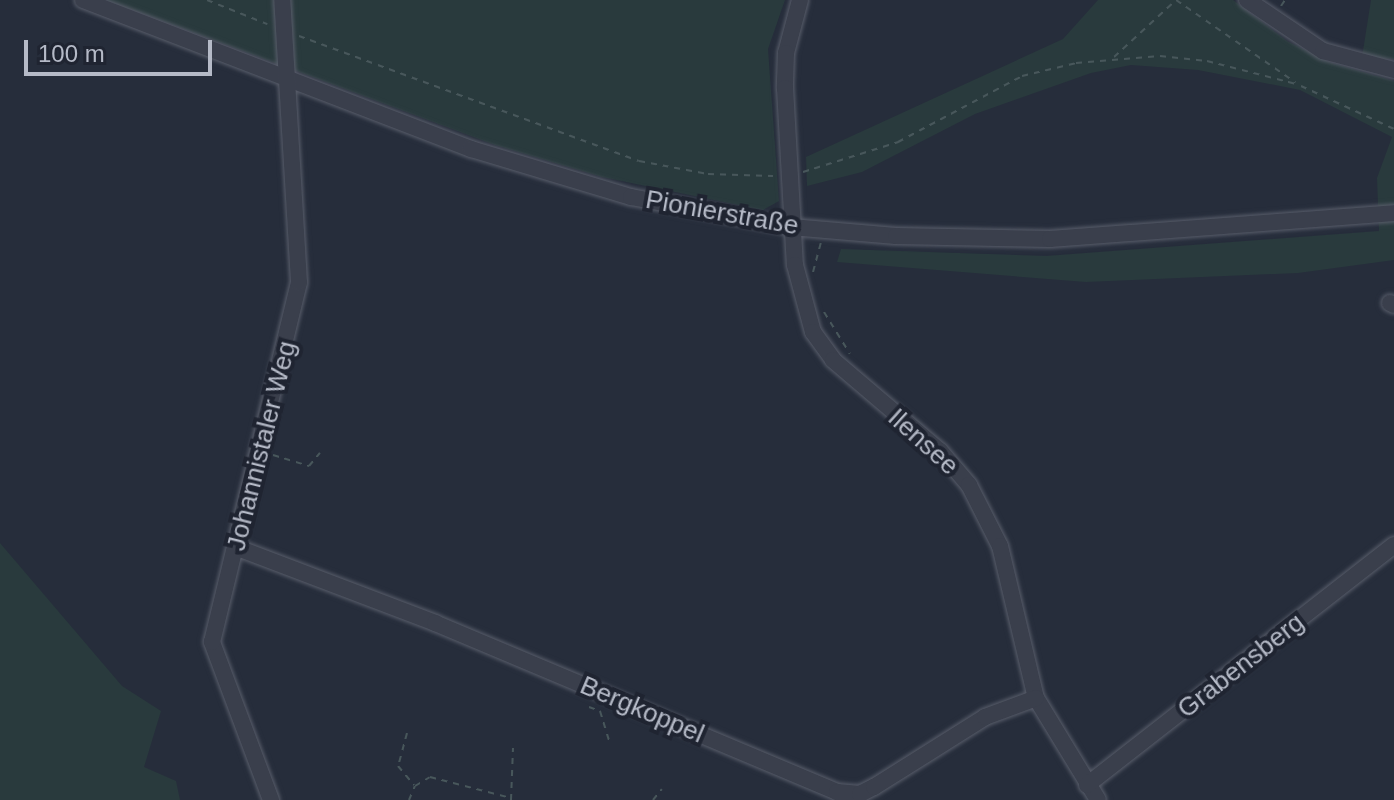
<!DOCTYPE html>
<meta charset="utf-8">
<style>
body{margin:0}
#map{position:relative;width:1394px;height:800px;overflow:hidden;background:#262d3b;font-family:Helvetica,sans-serif}
div>[style]{position:absolute}
.green>*{inset:0;background:#293a3d}
.path>*{height:2px;margin-top:-1px;transform-origin:0;background:repeating-linear-gradient(90deg,#48575b 0 6px,transparent 0 12px)}
.roads{filter:drop-shadow(0 0 2px #585d6a) drop-shadow(0 0 2px #585d6a)}
.minor>*{height:16px;margin:-8px;padding:0 8px;transform-origin:8px;border-radius:8px;background:#3a3f4c}
span{translate:-50% -50%;white-space:nowrap;text-align:center;line-height:1.15;-webkit-text-stroke:8px #1f2431;paint-order:stroke}
.street-label{font-size:26px;color:#b5bac7}
.scale{position:absolute;left:24px;top:40px;width:188px;height:36px;box-sizing:border-box;border:4px solid #b5bac7;border-top:0;padding-left:10px;font-size:24px;line-height:28px;white-space:nowrap;color:#b5bac7;-webkit-text-stroke:6px #1f2431;paint-order:stroke}
</style>
<div id="map">
<div class="green">
<div style="clip-path:polygon(106px 0,785px 0,768px 49px,779px 201px,763px 210px,602px 177px,495px 145px)"></div>
<div style="clip-path:polygon(1098px 0,1233px 0,1287px 41px,1329px 62px,1394px 81px,1394px 260px,1298px 273px,1086px 282px,837px 262px,841px 249px,1046px 256px,1379px 231px,1377px 178px,1392px 137px,1300px 90px,1198px 70px,1131px 65px,1091px 73px,975px 114px,862px 172px,807px 186px,806px 157px,1063px 39px)"></div>
<div style="clip-path:polygon(1371px 0,1394px 0,1394px 59px,1362px 57px)"></div>
<div style="clip-path:polygon(0 543px,122px 686px,161px 711px,144px 767px,176px 781px,180px 800px,0 800px)"></div>
</div>
<div class="path">
<div style="left:207px;top:0;width:65px;rotate:21.8deg"></div>
<div style="left:1281px;top:6px;width:7px;rotate:-56deg"></div>
<div style="left:299px;top:36px;width:362px;rotate:20.2deg"></div>
<div style="left:639px;top:161px;width:70px;rotate:10.7deg"></div>
<div style="left:708px;top:174px;width:65px;rotate:1.8deg"></div>
<div style="left:1114px;top:57px;width:84px;rotate:-42.6deg"></div>
<div style="left:1176px;top:0;width:145px;rotate:34.6deg"></div>
<div style="left:1301px;top:86px;width:102px;rotate:24.8deg"></div>
<div style="left:803px;top:172px;width:100px;rotate:-17.5deg"></div>
<div style="left:898px;top:142px;width:140px;rotate:-28deg"></div>
<div style="left:1022px;top:76px;width:56px;rotate:-13.5deg"></div>
<div style="left:1076px;top:63px;width:84px;rotate:-4.8deg"></div>
<div style="left:1160px;top:56px;width:47px;rotate:6.1deg"></div>
<div style="left:1207px;top:61px;width:96px;rotate:14.5deg"></div>
<div style="left:813px;top:272px;width:30px;rotate:-75deg"></div>
<div style="left:824px;top:312px;width:49px;rotate:58.2deg"></div>
<div style="left:273px;top:455px;width:38px;rotate:17deg"></div>
<div style="left:309px;top:466px;width:17px;rotate:-50deg"></div>
<div style="left:589px;top:707px;width:12px;rotate:20deg"></div>
<div style="left:600px;top:711px;width:31px;rotate:73deg"></div>
<div style="left:407px;top:733px;width:34px;rotate:105deg"></div>
<div style="left:398px;top:766px;width:25px;rotate:50deg"></div>
<div style="left:409px;top:800px;width:15px;rotate:-67deg"></div>
<div style="left:415px;top:786px;width:17px;rotate:-31deg"></div>
<div style="left:430px;top:777px;width:84px;rotate:14.5deg"></div>
<div style="left:511px;top:800px;width:52px;rotate:-87.8deg"></div>
<div style="left:653px;top:800px;width:14px;rotate:-51deg"></div>
</div>
<div class="roads">
<div class="minor">
<div style="left:83px;top:0;width:416px;rotate:21deg"></div>
<div style="left:471px;top:149px;width:167px;rotate:16.7deg"></div>
<div style="left:631px;top:197px;width:163px;rotate:10.6deg"></div>
<div style="left:791px;top:227px;width:105px;rotate:4.9deg"></div>
<div style="left:896px;top:236px;width:154px;rotate:1.1deg"></div>
<div style="left:1050px;top:239px;width:345px;rotate:-4.3deg"></div>
<div style="left:800px;top:0;width:55px;rotate:104.8deg"></div>
<div style="left:786px;top:53px;width:35px;rotate:92deg"></div>
<div style="left:785px;top:88px;width:177px;rotate:86.8deg"></div>
<div style="left:795px;top:265px;width:69px;rotate:75deg"></div>
<div style="left:813px;top:332px;width:34px;rotate:54deg"></div>
<div style="left:833px;top:360px;width:140px;rotate:40.4deg"></div>
<div style="left:940px;top:451px;width:45px;rotate:49.5deg"></div>
<div style="left:969px;top:485px;width:68px;rotate:63.1deg"></div>
<div style="left:1000px;top:546px;width:156px;rotate:76.7deg"></div>
<div style="left:1036px;top:698px;width:119px;rotate:58.7deg"></div>
<div style="left:1247px;top:0;width:92px;rotate:33.9deg"></div>
<div style="left:1323px;top:51px;width:73px;rotate:15deg"></div>
<div style="left:1390px;top:303px;width:4px;rotate:27deg"></div>
<div style="left:238px;top:548px;width:211px;rotate:20.8deg"></div>
<div style="left:435px;top:623px;width:436px;rotate:22.8deg"></div>
<div style="left:837px;top:792px;width:23px;rotate:5deg"></div>
<div style="left:860px;top:794px;width:16px;rotate:-27deg"></div>
<div style="left:874px;top:787px;width:131px;rotate:-32.2deg"></div>
<div style="left:985px;top:717px;width:54px;rotate:-20.4deg"></div>
<div style="left:1087px;top:785px;width:390px;rotate:-38deg"></div>
<div style="left:271px;top:800px;width:169px;rotate:-110.5deg"></div>
<div style="left:212px;top:642px;width:370px;rotate:-76.4deg"></div>
<div style="left:299px;top:282px;width:283px;rotate:-93.4deg"></div>
</div>
</div>
<div class="street-label">
<span style="left:722px;top:213px;rotate:10deg">Pionierstraße</span>
<span style="left:923px;top:442px;rotate:42deg">Ilensee</span>
<span style="left:262px;top:446px;rotate:-76deg">Johannistaler Weg</span>
<span style="left:1241px;top:666px;rotate:-38deg">Grabensberg</span>
<span style="left:642px;top:710px;rotate:23deg">Bergkoppel</span>
</div>
<div class="scale">100 m</div>
</div>
